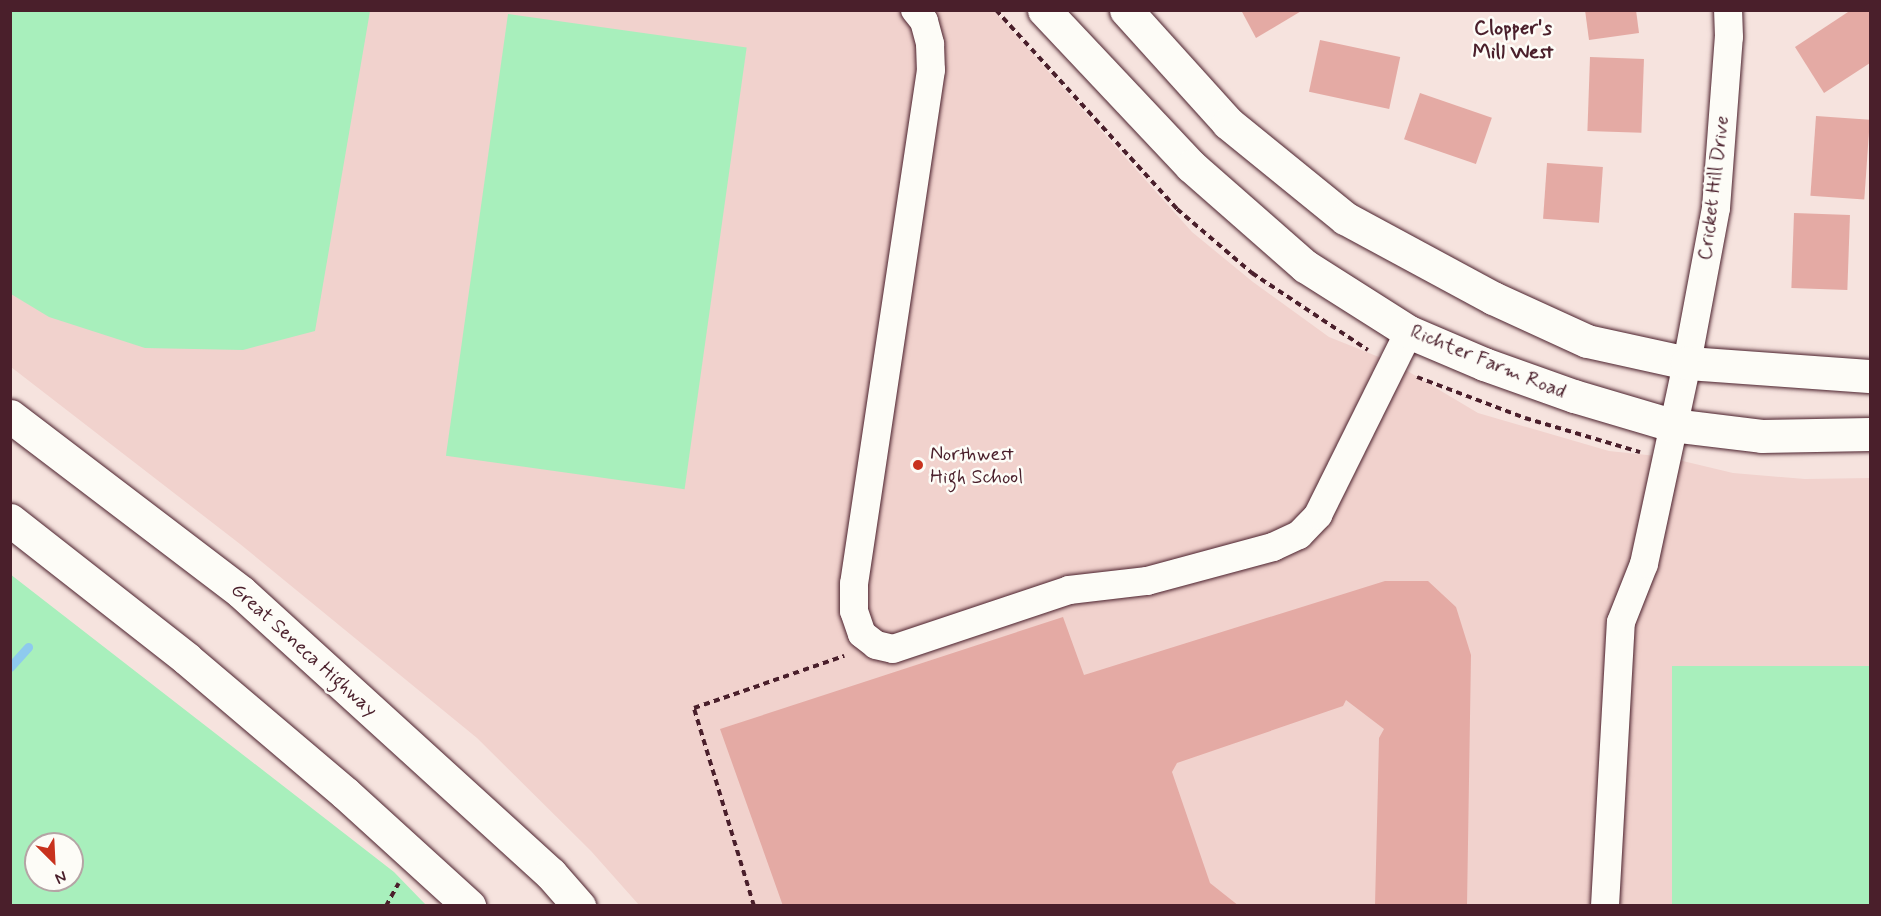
<!DOCTYPE html>
<style>
body{margin:0}
#map{position:relative;width:1881px;height:916px;overflow:hidden;background:#f6e3de;font-family:Mynerve,sans-serif}
div>[style]{position:absolute}
.built>*{inset:0;background:#f1d2cd}
.green>*{inset:0;background:#a8efbc;transform-origin:0 0}
.stream>*{height:9px;margin:-4.5px;padding:0 4.5px;transform-origin:4.5px;border-radius:4.5px;background:#8ecaee}
.building>*{inset:0;background:#e4aaa4;transform-origin:0 0}
.path>*{height:4px;margin-top:-2px;transform-origin:0;background:repeating-linear-gradient(90deg,#4a1f2b 0 6px,transparent 0 10.5px)}
.roads{filter:drop-shadow(0 0 2px #4a1f2b) drop-shadow(0 0 2px #4a1f2b)}
.minor>*{height:28px;margin:-14px;padding:0 14px;transform-origin:14px;border-radius:14px;background:#fdfcf7}
.major>*{height:33px;margin:-16.5px;padding:0 16.5px;transform-origin:16.5px;border-radius:16.5px;background:#fdfcf7}
.dots>*{width:16px;height:16px;translate:-50% -50%;box-sizing:border-box;border:3px solid #fdfcf7;border-radius:50%}
span{translate:-50% -50%;white-space:nowrap;text-align:center;line-height:1.15;-webkit-text-stroke:5px #fdfcf7;paint-order:stroke}
.street-label{font-size:20px;color:#4a1f2b}
.poi-label{font-size:20px;color:#4a1f2b}
.left{translate:0 -50%;text-align:left}
.neighbourhood-label{font-size:21px;color:#4a1f2b;font-weight:700}
.frame{position:absolute;inset:0;border:12px solid #4a1f2b;pointer-events:none}
.north{position:absolute;left:24px;top:832px;width:60px;height:60px;box-sizing:border-box;background:#fdfcf7;border:2px solid #b5a4a5;border-radius:50%;rotate:156deg;font-size:16px;font-weight:700;line-height:24px;text-align:center;color:#4a1f2b}
.north::after{content:'';display:block;margin:auto;width:21px;height:27px;background:#c8321e;clip-path:polygon(50% 0,100% 100%,50% 72%,0 100%)}
</style>
<div id="map">
<div class="built">
<div style="clip-path:polygon(10px 11px,994px 11px,1192px 232px,1253px 282px,1329px 337px,1394px 363px,1478px 413px,1609px 451px,1666px 457px,1733px 473px,1805px 479px,1870px 478px,1870px 905px,639px 905px,591px 851px,477px 738px,240px 544px,11px 367px)"></div>
</div>
<div class="green">
<div style="clip-path:polygon(11px 10px,370px 11px,315px 331px,243px 350px,145px 348px,49px 317px,11px 294px)"></div>
<div style="left:508px;top:14px;width:241px;height:446px;rotate:8deg"></div>
<div style="clip-path:polygon(evenodd,10px 574px,394px 872px,426px 905px,11px 905px,10px 574px,36px 844px,72px 844px,72px 880px,36px 880px,36px 844px)"></div>
<div style="left:1870px;top:666px;width:239px;height:198px;rotate:90deg"></div>
</div>
<div class="stream">
<div style="left:10px;top:667px;width:27px;rotate:-48deg"></div>
</div>
<div class="building">
<div style="clip-path:polygon(1241px 10px,1303px 10px,1256px 38px)"></div>
<div style="clip-path:polygon(1585px 10px,1636px 10px,1639px 33px,1589px 40px)"></div>
<div style="clip-path:polygon(1851px 10px,1870px 10px,1870px 63px,1824px 93px,1795px 47px)"></div>
<div style="left:1320px;top:40px;width:82px;height:53px;rotate:12deg"></div>
<div style="left:1590px;top:57px;width:54px;height:74px;rotate:2deg"></div>
<div style="left:1420px;top:93px;width:76px;height:49px;rotate:19deg"></div>
<div style="left:1816px;top:116px;width:54px;height:80px;rotate:4deg"></div>
<div style="left:1547px;top:163px;width:56px;height:56px;rotate:4deg"></div>
<div style="left:1794px;top:213px;width:56px;height:75px;rotate:2deg"></div>
<div style="clip-path:polygon(1385px 581px,1428px 581px,1456px 607px,1471px 655px,1467px 906px,1375px 906px,1379px 738px,1384px 729px,1346px 700px,1343px 706px,1177px 763px,1172px 772px,1210px 883px,1239px 906px,783px 906px,720px 729px,1063px 617px,1084px 675px)"></div>
</div>
<div class="path">
<div style="left:996px;top:10px;width:269px;rotate:47.7deg"></div>
<div style="left:1177px;top:209px;width:99px;rotate:40.5deg"></div>
<div style="left:1252px;top:273px;width:139px;rotate:33.6deg"></div>
<div style="left:1417px;top:377px;width:116px;rotate:20.8deg"></div>
<div style="left:1525px;top:418px;width:120px;rotate:16.5deg"></div>
<div style="left:386px;top:906px;width:26px;rotate:-61deg"></div>
<div style="left:754px;top:906px;width:207px;rotate:-106.9deg"></div>
<div style="left:694px;top:708px;width:159px;rotate:-19.1deg"></div>
</div>
<div class="roads">
<div class="minor">
<div style="left:915px;top:10px;width:14px;rotate:51deg"></div>
<div style="left:924px;top:21px;width:24px;rotate:75deg"></div>
<div style="left:930px;top:44px;width:26px;rotate:88deg"></div>
<div style="left:931px;top:70px;width:520px;rotate:98.52deg"></div>
<div style="left:854px;top:584px;width:27px;rotate:90deg"></div>
<div style="left:854px;top:611px;width:24px;rotate:71deg"></div>
<div style="left:862px;top:634px;width:18px;rotate:38deg"></div>
<div style="left:876px;top:645px;width:17px;rotate:13deg"></div>
<div style="left:893px;top:649px;width:186px;rotate:-18.5deg"></div>
<div style="left:1069px;top:590px;width:79px;rotate:-6.6deg"></div>
<div style="left:1147px;top:581px;width:131px;rotate:-15.1deg"></div>
<div style="left:1273px;top:547px;width:29px;rotate:-25deg"></div>
<div style="left:1299px;top:535px;width:28px;rotate:-46deg"></div>
<div style="left:1318px;top:515px;width:204px;rotate:-63.6deg"></div>
<div style="left:1605px;top:906px;width:284px;rotate:-86.8deg"></div>
<div style="left:1621px;top:622px;width:62px;rotate:-68.4deg"></div>
<div style="left:1644px;top:564px;width:206px;rotate:-77.9deg"></div>
<div style="left:1687px;top:363px;width:158px;rotate:-79.4deg"></div>
<div style="left:1716px;top:208px;width:171px;rotate:-85.7deg"></div>
<div style="left:1729px;top:37px;width:27px;rotate:-92deg"></div>
</div>
<div class="major">
<div style="left:1044px;top:10px;width:214px;rotate:46.7deg"></div>
<div style="left:1191px;top:166px;width:152px;rotate:41.3deg"></div>
<div style="left:1305px;top:266px;width:123px;rotate:32.4deg"></div>
<div style="left:1409px;top:332px;width:82px;rotate:23.1deg"></div>
<div style="left:1484px;top:364px;width:96px;rotate:19.6deg"></div>
<div style="left:1574px;top:396px;width:102px;rotate:16.5deg"></div>
<div style="left:1672px;top:425px;width:90px;rotate:7deg"></div>
<div style="left:1761px;top:436px;width:109px;rotate:-1.1deg"></div>
<div style="left:1126px;top:10px;width:152px;rotate:47.9deg"></div>
<div style="left:1228px;top:123px;width:151px;rotate:39.1deg"></div>
<div style="left:1345px;top:218px;width:168px;rotate:28.4deg"></div>
<div style="left:1493px;top:298px;width:103px;rotate:24.6deg"></div>
<div style="left:1587px;top:341px;width:102px;rotate:12.4deg"></div>
<div style="left:1687px;top:363px;width:183px;rotate:4.1deg"></div>
<div style="left:10px;top:416px;width:290px;rotate:37.3deg"></div>
<div style="left:241px;top:592px;width:419px;rotate:42.3deg"></div>
<div style="left:551px;top:874px;width:43px;rotate:48.8deg"></div>
<div style="left:10px;top:520px;width:225px;rotate:38.1deg"></div>
<div style="left:187px;top:659px;width:207px;rotate:40.3deg"></div>
<div style="left:345px;top:793px;width:168px;rotate:42.3deg"></div>
</div>
</div>
<div class="dots">
<div style="left:918px;top:465px;background:#c8321e"></div>
</div>
<div class="street-label">
<span style="left:1714px;top:188px;rotate:-83deg">Cricket Hill Drive</span>
<span style="left:1488px;top:362px;rotate:22deg">Richter Farm Road</span>
<span style="left:304px;top:650px;rotate:42deg">Great Seneca Highway</span>
</div>
<div class="poi-label">
<span class="left" style="left:930px;top:466px">Northwest<br>High School</span>
</div>
<div class="neighbourhood-label">
<span style="left:1513px;top:40px">Clopper's<br>Mill West</span>
</div>
<div class="frame"></div>
<div class="north">N</div>
</div>
